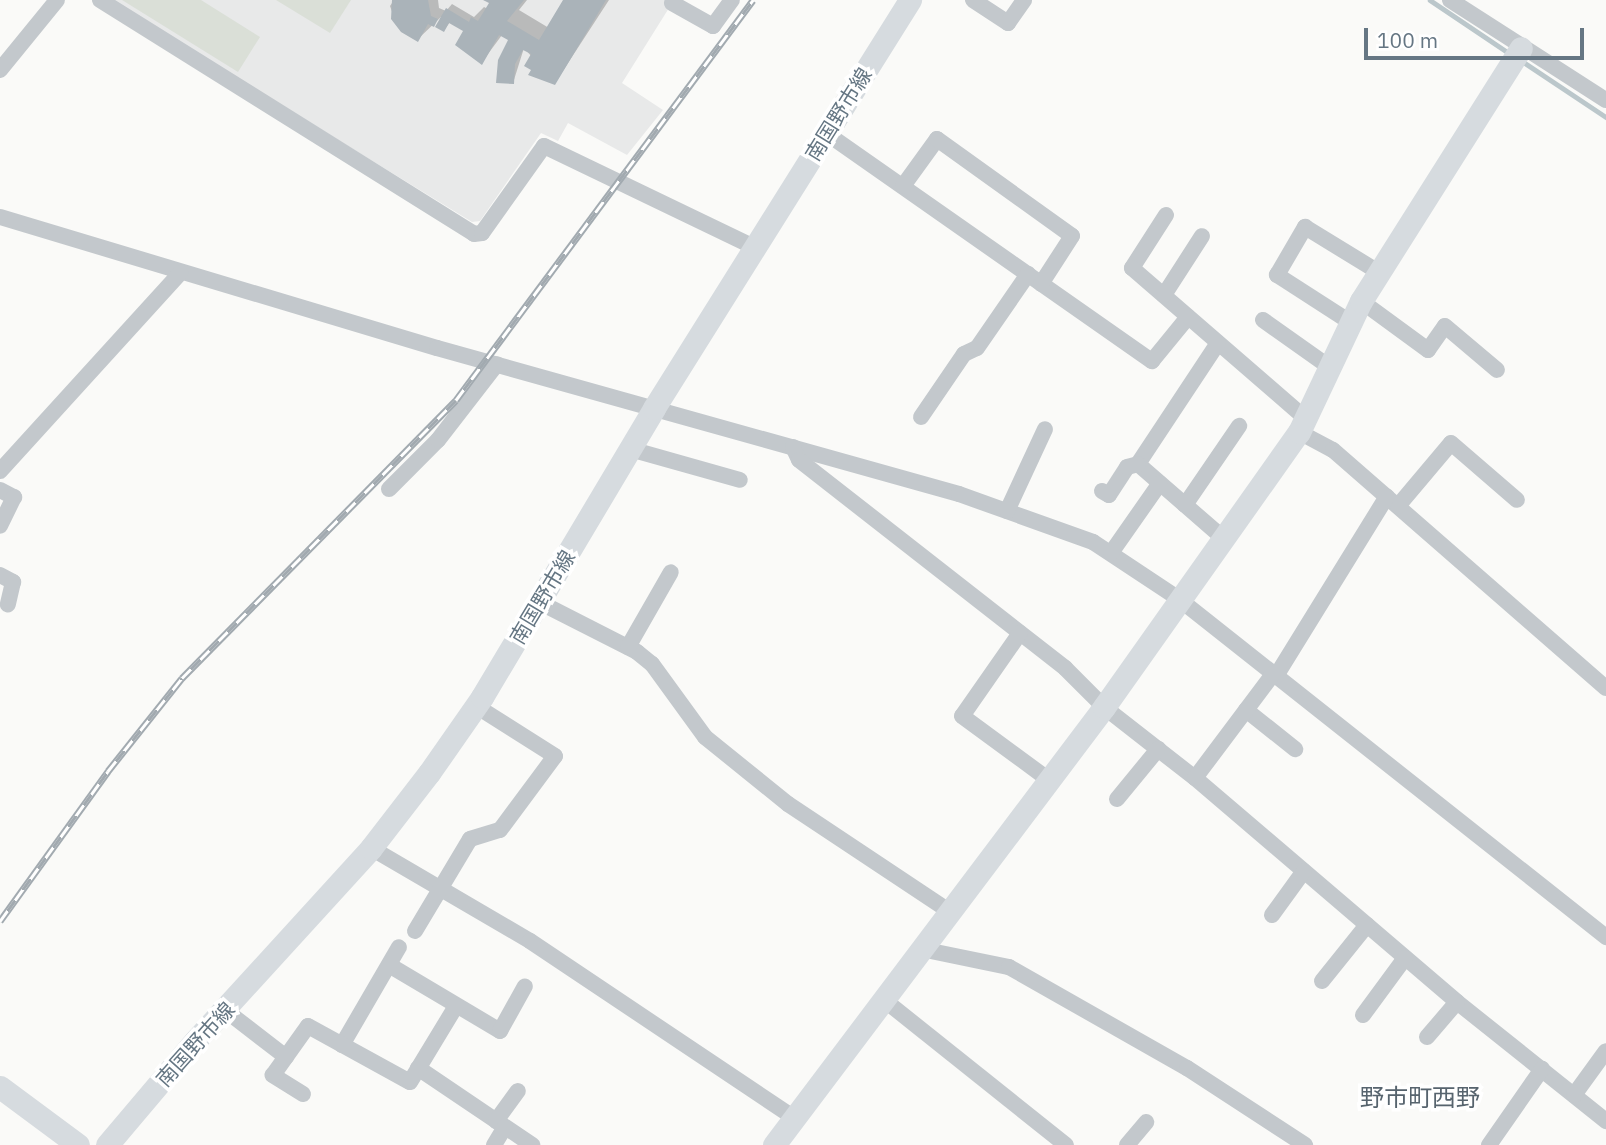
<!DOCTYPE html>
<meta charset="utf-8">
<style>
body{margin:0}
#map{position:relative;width:1606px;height:1145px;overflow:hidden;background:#fafaf8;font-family:"IBM Plex Sans","Noto Sans JP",sans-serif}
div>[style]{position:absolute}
.built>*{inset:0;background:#e8e9e9}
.green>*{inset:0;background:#dadfd7}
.shadow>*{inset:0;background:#0003}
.stream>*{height:4.5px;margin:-2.25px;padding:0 2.25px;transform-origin:2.25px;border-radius:2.25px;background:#bbc7cb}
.building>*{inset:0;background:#aab3b9}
.street>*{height:16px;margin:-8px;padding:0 8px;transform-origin:8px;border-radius:8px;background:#c3c8cc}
.secondary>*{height:23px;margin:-11.5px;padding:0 11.5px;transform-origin:11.5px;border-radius:11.5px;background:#d6dbdf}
.rail>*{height:7px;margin-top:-3.5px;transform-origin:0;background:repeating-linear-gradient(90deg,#fff 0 13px,#a2aab0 0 26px);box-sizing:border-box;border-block:2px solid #a2aab0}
span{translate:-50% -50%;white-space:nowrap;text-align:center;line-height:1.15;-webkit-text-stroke:7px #fff;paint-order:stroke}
.street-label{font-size:21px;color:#657683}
.quarter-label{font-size:24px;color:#57646e}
.scale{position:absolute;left:1364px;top:28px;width:220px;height:32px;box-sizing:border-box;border:4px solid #657683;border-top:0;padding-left:9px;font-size:21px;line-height:24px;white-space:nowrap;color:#657683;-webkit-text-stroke:5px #fff;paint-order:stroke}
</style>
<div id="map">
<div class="built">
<div style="clip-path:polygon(110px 0,674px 0,622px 83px,663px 110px,627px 155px,568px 123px,558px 141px,541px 133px,480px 221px,472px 222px)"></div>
</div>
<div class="green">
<div style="clip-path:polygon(122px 0,201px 0,260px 37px,238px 72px)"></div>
<div style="clip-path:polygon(276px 0,351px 0,330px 33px)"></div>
</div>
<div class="shadow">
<div style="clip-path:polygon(394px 0,438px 0,439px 8px,446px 11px,452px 4px,474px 17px,484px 7px,488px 9px,492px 3px,487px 0,527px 0,519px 10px,549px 28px,565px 0,609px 0,555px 83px,524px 48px,513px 83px,510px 40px,502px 35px,482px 62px,466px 31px,450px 22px,444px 30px,441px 17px,418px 39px,397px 26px,390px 6px)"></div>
</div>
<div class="stream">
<div style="left:1430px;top:0;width:95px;rotate:33.9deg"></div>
<div style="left:1522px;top:61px;width:101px;rotate:33.7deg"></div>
</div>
<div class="building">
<div style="clip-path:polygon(392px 0,428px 0,431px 16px,438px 19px,434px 27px,428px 24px,418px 42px,401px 32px,391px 19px)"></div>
<div style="clip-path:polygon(483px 0,524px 0,507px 21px,539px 40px,563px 0,606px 0,555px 85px,528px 75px,531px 70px,524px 66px,531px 54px,523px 50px,515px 64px,514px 84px,496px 83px,498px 60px,508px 40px,499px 35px,482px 65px,455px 45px,463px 31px,449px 23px,444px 32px,435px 27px,446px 8px,469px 22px,471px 17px,478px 21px,489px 3px)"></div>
</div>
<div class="street">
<div style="left:100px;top:0;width:441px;rotate:32deg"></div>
<div style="left:474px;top:234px;width:8px;rotate:-7deg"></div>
<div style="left:482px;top:233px;width:107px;rotate:-54.5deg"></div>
<div style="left:544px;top:146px;width:233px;rotate:25.7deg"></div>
<div style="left:973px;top:0;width:42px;rotate:33.3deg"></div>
<div style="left:1008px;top:23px;width:28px;rotate:-55deg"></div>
<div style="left:1450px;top:0;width:185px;rotate:32.7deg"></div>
<div style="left:672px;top:3px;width:47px;rotate:29.3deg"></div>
<div style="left:713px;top:26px;width:32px;rotate:-54deg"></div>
<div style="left:0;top:70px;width:90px;rotate:-50.8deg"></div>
<div style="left:826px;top:133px;width:398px;rotate:35deg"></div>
<div style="left:1152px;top:361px;width:57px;rotate:-50.7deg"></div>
<div style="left:903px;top:186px;width:58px;rotate:-54.1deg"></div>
<div style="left:937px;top:139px;width:166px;rotate:35.7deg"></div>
<div style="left:1072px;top:236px;width:57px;rotate:122.9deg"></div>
<div style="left:1166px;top:215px;width:63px;rotate:122.7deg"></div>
<div style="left:1132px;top:268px;width:229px;rotate:40.9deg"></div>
<div style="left:0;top:217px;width:456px;rotate:16.7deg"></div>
<div style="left:437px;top:348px;width:542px;rotate:15.63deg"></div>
<div style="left:959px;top:494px;width:142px;rotate:19.7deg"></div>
<div style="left:1093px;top:542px;width:103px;rotate:33.5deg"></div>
<div style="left:1179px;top:599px;width:545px;rotate:38.36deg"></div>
<div style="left:1164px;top:295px;width:70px;rotate:-57.2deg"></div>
<div style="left:1361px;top:301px;width:83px;rotate:36.2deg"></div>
<div style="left:1428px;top:350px;width:29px;rotate:-55deg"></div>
<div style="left:1445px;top:326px;width:68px;rotate:40.2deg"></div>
<div style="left:1263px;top:320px;width:80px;rotate:35.3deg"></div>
<div style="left:1350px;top:322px;width:87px;rotate:-147.2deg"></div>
<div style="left:1277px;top:275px;width:56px;rotate:-59.7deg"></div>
<div style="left:1305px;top:227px;width:88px;rotate:31.5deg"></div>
<div style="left:1218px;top:343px;width:145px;rotate:123.5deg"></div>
<div style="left:1138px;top:464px;width:113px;rotate:41deg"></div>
<div style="left:921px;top:417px;width:76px;rotate:-55.7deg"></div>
<div style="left:964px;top:354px;width:14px;rotate:-25deg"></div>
<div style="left:977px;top:348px;width:90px;rotate:-55.4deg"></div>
<div style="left:1299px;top:432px;width:38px;rotate:28deg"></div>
<div style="left:1333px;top:450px;width:362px;rotate:41.1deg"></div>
<div style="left:793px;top:447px;width:14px;rotate:65deg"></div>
<div style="left:799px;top:460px;width:338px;rotate:38deg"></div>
<div style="left:1065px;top:668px;width:55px;rotate:45deg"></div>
<div style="left:1104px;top:707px;width:115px;rotate:38deg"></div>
<div style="left:1195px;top:778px;width:345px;rotate:40.5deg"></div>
<div style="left:1457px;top:1002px;width:191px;rotate:38.6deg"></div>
<div style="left:630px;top:449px;width:114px;rotate:15.7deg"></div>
<div style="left:0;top:471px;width:268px;rotate:-47.7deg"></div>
<div style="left:389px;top:489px;width:69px;rotate:-45deg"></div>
<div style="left:438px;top:440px;width:96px;rotate:-52.2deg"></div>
<div style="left:0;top:490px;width:16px;rotate:27deg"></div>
<div style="left:14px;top:497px;width:32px;rotate:116deg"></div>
<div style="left:1102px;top:491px;width:8px;rotate:30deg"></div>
<div style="left:1109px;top:495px;width:33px;rotate:-57deg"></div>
<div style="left:1127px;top:467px;width:11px;rotate:-15deg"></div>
<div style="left:1185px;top:505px;width:96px;rotate:-55.6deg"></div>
<div style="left:1398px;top:506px;width:82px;rotate:-49.9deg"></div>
<div style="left:1451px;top:443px;width:87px;rotate:40.8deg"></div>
<div style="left:1007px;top:511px;width:90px;rotate:-65.1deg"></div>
<div style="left:1111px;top:553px;width:85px;rotate:-55deg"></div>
<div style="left:0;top:575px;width:15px;rotate:28deg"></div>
<div style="left:13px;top:582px;width:23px;rotate:103deg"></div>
<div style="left:539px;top:602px;width:110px;rotate:27deg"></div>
<div style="left:637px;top:652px;width:19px;rotate:39deg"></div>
<div style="left:652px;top:664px;width:90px;rotate:54deg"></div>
<div style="left:705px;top:737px;width:107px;rotate:38.9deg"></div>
<div style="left:788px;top:804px;width:193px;rotate:33.6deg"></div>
<div style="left:1020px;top:633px;width:101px;rotate:124.9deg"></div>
<div style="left:962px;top:716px;width:108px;rotate:36.3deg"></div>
<div style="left:628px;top:647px;width:86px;rotate:-60.2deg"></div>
<div style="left:1276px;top:676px;width:211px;rotate:-58.3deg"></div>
<div style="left:1246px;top:710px;width:63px;rotate:38.5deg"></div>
<div style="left:1195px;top:778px;width:130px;rotate:-53.1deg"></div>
<div style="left:1117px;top:799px;width:65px;rotate:-50.6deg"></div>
<div style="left:371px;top:848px;width:184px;rotate:30.3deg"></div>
<div style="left:530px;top:941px;width:318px;rotate:33.8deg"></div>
<div style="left:1272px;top:915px;width:54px;rotate:-54deg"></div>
<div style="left:415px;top:931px;width:107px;rotate:-59.1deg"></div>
<div style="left:470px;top:839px;width:31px;rotate:-17deg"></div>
<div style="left:500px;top:830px;width:92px;rotate:-53.4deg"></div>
<div style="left:555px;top:756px;width:93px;rotate:-147.7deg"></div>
<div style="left:921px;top:949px;width:90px;rotate:11.6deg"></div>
<div style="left:1009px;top:967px;width:205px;rotate:29.6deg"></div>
<div style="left:1187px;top:1068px;width:141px;rotate:33.1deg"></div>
<div style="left:389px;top:965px;width:129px;rotate:30.7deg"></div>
<div style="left:500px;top:1031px;width:51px;rotate:-60.9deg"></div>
<div style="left:1322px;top:981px;width:72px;rotate:-51.2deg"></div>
<div style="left:883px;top:999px;width:234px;rotate:38.6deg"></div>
<div style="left:225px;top:1010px;width:77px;rotate:37.6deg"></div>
<div style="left:1363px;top:1015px;width:71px;rotate:-53.6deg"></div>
<div style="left:1427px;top:1037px;width:46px;rotate:-49.4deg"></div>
<div style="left:342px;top:1045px;width:113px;rotate:-59.8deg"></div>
<div style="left:418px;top:1068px;width:138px;rotate:34deg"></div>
<div style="left:303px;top:1094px;width:36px;rotate:-148deg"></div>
<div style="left:273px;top:1075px;width:60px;rotate:-54.5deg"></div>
<div style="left:308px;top:1026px;width:116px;rotate:28.8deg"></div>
<div style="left:410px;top:1082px;width:89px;rotate:-58.8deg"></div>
<div style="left:1574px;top:1095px;width:54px;rotate:-54deg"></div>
<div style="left:496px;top:1121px;width:37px;rotate:-54deg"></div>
<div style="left:494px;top:1145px;width:21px;rotate:-59deg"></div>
<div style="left:1127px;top:1145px;width:30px;rotate:-50deg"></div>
<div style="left:1489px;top:1145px;width:93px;rotate:-55.1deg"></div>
</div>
<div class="secondary">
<div style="left:0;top:1087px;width:97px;rotate:36.6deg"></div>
<div style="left:107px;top:1145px;width:136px;rotate:-49.8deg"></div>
<div style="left:195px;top:1041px;width:261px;rotate:-47.6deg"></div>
<div style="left:371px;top:848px;width:95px;rotate:-52.3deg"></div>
<div style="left:429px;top:773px;width:93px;rotate:-55.1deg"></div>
<div style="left:482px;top:697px;width:336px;rotate:-59.2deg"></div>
<div style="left:654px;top:408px;width:482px;rotate:-57.9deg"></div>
<div style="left:774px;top:1145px;width:548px;rotate:-53deg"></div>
<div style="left:1104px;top:707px;width:337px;rotate:-54.7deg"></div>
<div style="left:1299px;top:432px;width:145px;rotate:-64.7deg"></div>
<div style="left:1361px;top:301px;width:299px;rotate:-57.7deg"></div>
</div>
<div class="rail">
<div style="left:0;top:921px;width:185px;rotate:-54.2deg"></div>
<div style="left:108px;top:771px;width:119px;rotate:-51.5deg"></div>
<div style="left:182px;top:678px;width:390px;rotate:-45.4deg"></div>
<div style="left:456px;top:400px;width:498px;rotate:-53.4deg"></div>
</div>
<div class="street-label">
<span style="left:838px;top:114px;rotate:-58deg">南国野市線</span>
<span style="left:542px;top:597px;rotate:-59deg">南国野市線</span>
<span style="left:195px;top:1044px;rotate:-48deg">南国野市線</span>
</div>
<div class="quarter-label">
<span style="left:1420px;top:1098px">野市町西野</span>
</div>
<div class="scale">100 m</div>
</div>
